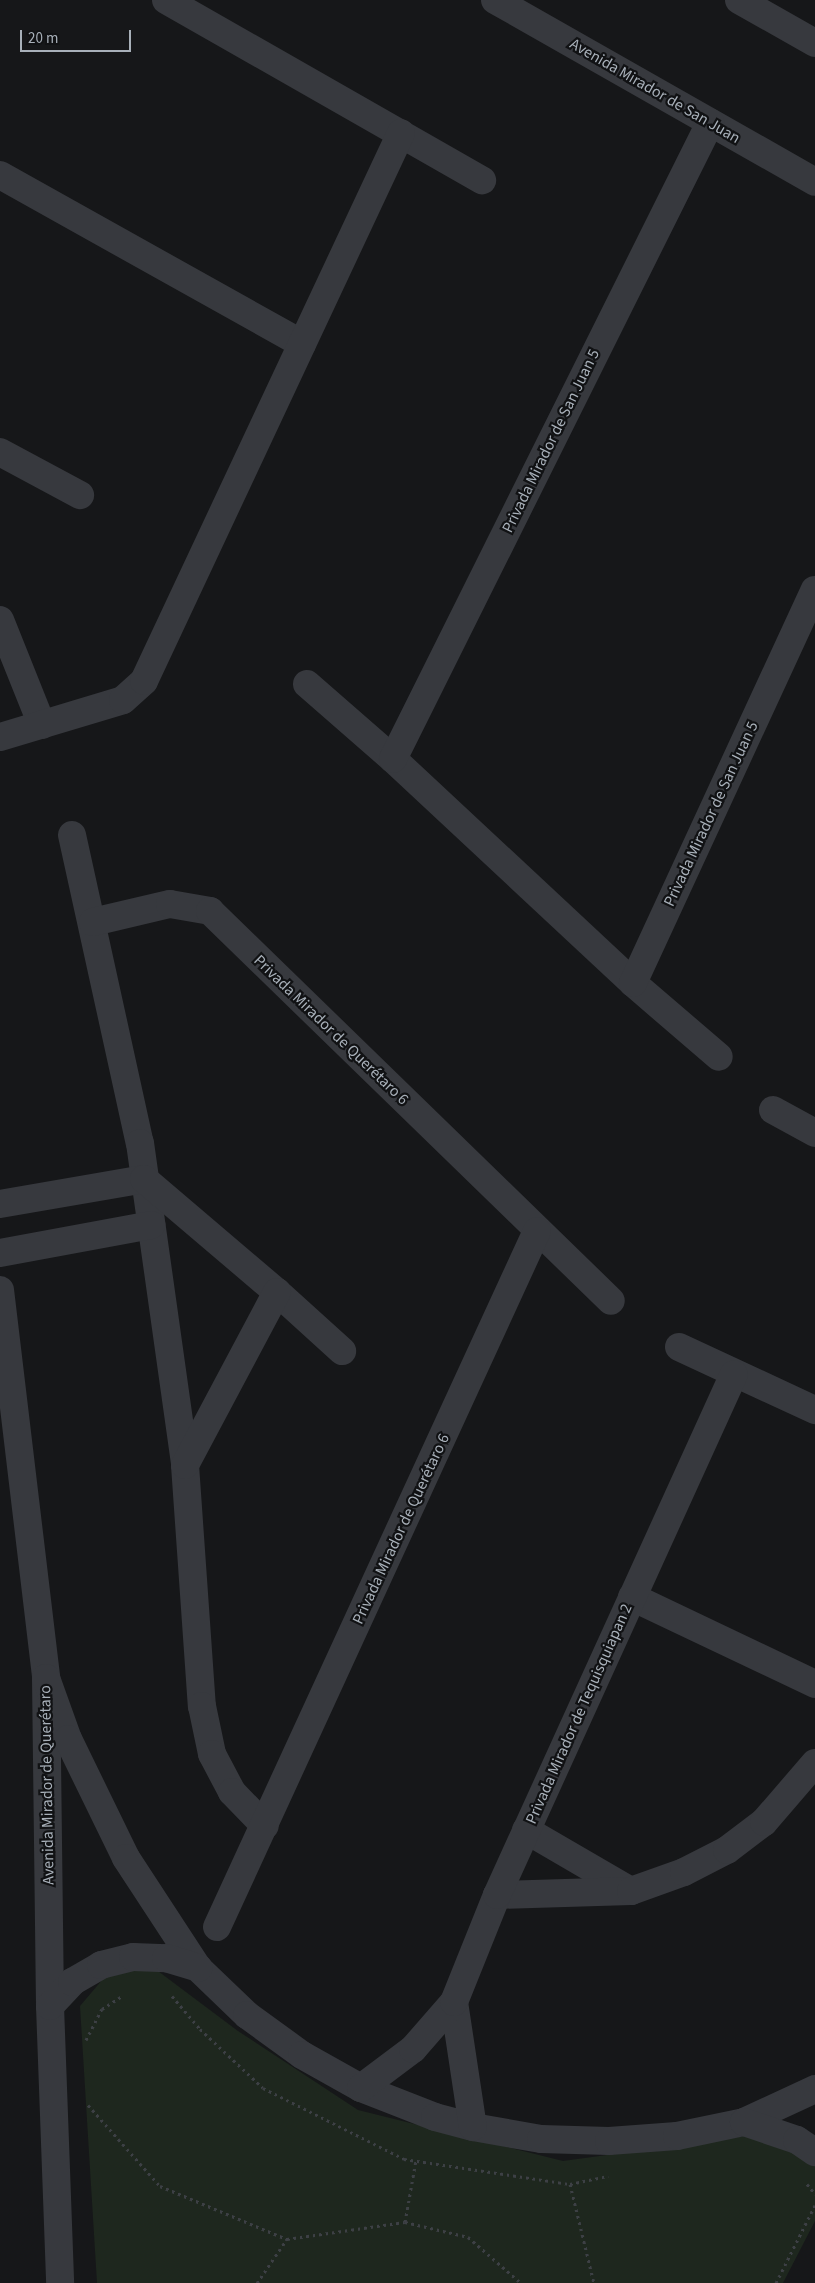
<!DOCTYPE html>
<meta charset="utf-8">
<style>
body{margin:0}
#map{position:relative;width:815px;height:2283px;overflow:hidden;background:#161719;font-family:"Source Sans 3",sans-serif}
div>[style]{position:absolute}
.green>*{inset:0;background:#1e271e}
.path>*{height:3px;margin-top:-1.5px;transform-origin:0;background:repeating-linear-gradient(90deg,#3d4045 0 2.5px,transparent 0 6.5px)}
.minor>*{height:28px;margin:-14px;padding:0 14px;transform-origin:14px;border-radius:14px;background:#37393e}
span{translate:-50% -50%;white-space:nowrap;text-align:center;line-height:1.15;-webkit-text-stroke:4.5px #111214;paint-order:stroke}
.street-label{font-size:16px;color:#a8b0b9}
.scale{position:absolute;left:20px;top:30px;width:111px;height:22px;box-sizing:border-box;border:2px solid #a8b0b9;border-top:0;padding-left:6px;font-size:15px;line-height:18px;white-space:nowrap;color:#a8b0b9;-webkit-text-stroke:4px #111214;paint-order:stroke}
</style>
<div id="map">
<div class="green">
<div style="clip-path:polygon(154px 1968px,238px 2031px,358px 2110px,563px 2161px,767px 2133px,815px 2159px,815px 2221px,783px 2283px,97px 2283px,80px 2006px,108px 1973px)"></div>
</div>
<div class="path">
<div style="left:172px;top:1996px;width:43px;rotate:49.7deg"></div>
<div style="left:200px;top:2029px;width:86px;rotate:43.1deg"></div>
<div style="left:263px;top:2088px;width:158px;rotate:26.7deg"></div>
<div style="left:404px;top:2159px;width:168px;rotate:8.6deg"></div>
<div style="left:570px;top:2184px;width:39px;rotate:-12deg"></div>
<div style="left:86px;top:2040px;width:35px;rotate:-63deg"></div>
<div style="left:102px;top:2009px;width:24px;rotate:-33deg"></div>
<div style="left:88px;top:2105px;width:108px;rotate:48.4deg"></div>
<div style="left:160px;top:2186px;width:138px;rotate:22.7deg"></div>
<div style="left:287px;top:2239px;width:119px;rotate:-8.2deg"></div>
<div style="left:405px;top:2222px;width:65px;rotate:13.4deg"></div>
<div style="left:468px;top:2237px;width:70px;rotate:41deg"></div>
<div style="left:570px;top:2184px;width:102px;rotate:76.4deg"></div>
<div style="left:807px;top:2184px;width:13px;rotate:51deg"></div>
<div style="left:405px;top:2222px;width:63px;rotate:-79.9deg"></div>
<div style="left:257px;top:2283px;width:53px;rotate:-55.7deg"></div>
<div style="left:776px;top:2283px;width:87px;rotate:-63.4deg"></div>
</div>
<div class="minor">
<div style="left:166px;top:0;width:364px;rotate:29.7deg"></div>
<div style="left:495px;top:0;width:368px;rotate:29.6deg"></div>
<div style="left:739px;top:0;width:87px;rotate:29.5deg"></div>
<div style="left:0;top:175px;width:346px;rotate:29.2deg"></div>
<div style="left:0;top:452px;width:91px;rotate:28.3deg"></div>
<div style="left:0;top:620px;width:113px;rotate:68.2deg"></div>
<div style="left:307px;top:684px;width:114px;rotate:41.1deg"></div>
<div style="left:393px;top:759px;width:328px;rotate:43deg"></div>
<div style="left:633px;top:983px;width:113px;rotate:40.7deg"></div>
<div style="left:0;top:737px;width:128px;rotate:-16.7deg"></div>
<div style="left:123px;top:700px;width:28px;rotate:-42deg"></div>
<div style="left:144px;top:681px;width:605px;rotate:-64.87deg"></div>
<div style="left:393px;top:759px;width:711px;rotate:-63.51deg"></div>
<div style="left:72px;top:835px;width:315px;rotate:77.6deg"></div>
<div style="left:140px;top:1143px;width:325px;rotate:82deg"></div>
<div style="left:185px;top:1465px;width:242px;rotate:86deg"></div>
<div style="left:202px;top:1706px;width:49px;rotate:78.2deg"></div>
<div style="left:212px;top:1754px;width:43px;rotate:62.2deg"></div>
<div style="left:232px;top:1792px;width:47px;rotate:45.9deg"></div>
<div style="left:93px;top:922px;width:79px;rotate:-13.2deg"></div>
<div style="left:170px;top:904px;width:41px;rotate:9.9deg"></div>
<div style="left:210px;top:911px;width:559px;rotate:44.2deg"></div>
<div style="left:633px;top:983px;width:433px;rotate:-65.2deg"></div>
<div style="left:773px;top:1110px;width:48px;rotate:28.7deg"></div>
<div style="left:0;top:1204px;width:146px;rotate:-9.8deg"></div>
<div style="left:144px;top:1179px;width:175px;rotate:40.4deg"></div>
<div style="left:277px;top:1292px;width:88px;rotate:42.2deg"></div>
<div style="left:0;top:1253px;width:154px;rotate:-10.5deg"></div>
<div style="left:0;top:1290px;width:391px;rotate:83.2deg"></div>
<div style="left:46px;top:1678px;width:328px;rotate:89.3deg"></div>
<div style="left:50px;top:2006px;width:277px;rotate:87.9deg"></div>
<div style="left:679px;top:1347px;width:150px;rotate:24.9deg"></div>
<div style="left:185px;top:1465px;width:196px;rotate:-62deg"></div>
<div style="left:632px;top:1597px;width:203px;rotate:25.4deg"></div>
<div style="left:46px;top:1678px;width:65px;rotate:70.2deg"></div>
<div style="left:68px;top:1739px;width:132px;rotate:64deg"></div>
<div style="left:126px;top:1858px;width:131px;rotate:56.8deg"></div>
<div style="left:198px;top:1968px;width:68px;rotate:43.8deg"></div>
<div style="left:247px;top:2015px;width:68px;rotate:36deg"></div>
<div style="left:302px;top:2055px;width:68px;rotate:29.2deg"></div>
<div style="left:361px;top:2088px;width:79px;rotate:21.4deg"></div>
<div style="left:435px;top:2117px;width:39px;rotate:15deg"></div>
<div style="left:473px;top:2127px;width:69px;rotate:10deg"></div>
<div style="left:541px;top:2139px;width:68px;rotate:1.7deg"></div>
<div style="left:609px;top:2141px;width:68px;rotate:-4.2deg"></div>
<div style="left:677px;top:2136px;width:68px;rotate:-11.8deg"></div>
<div style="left:744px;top:2122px;width:78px;rotate:-24.9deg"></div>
<div style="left:526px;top:1830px;width:121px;rotate:30.2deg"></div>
<div style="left:497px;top:1895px;width:134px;rotate:-1.7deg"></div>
<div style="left:631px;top:1891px;width:56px;rotate:-19.7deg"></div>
<div style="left:684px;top:1872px;width:48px;rotate:-27.1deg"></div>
<div style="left:727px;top:1850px;width:46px;rotate:-37.1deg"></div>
<div style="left:764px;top:1822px;width:78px;rotate:-49.2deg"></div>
<div style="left:217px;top:1927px;width:766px;rotate:-65.31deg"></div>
<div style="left:454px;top:2002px;width:126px;rotate:81.4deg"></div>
<div style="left:50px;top:2006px;width:33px;rotate:-47deg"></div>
<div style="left:72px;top:1982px;width:34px;rotate:-30deg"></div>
<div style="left:101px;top:1965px;width:33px;rotate:-14deg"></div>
<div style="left:133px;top:1957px;width:33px;rotate:2deg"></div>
<div style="left:166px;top:1958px;width:34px;rotate:17deg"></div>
<div style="left:361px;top:2088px;width:65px;rotate:-36.9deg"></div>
<div style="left:413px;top:2049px;width:62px;rotate:-48.9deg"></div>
<div style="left:454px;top:2002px;width:115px;rotate:-68.1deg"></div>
<div style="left:497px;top:1895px;width:572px;rotate:-65.54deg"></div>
<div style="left:744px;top:2122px;width:56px;rotate:18.8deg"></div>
<div style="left:797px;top:2140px;width:22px;rotate:34deg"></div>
</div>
<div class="street-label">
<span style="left:655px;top:91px;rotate:30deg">Avenida Mirador de San Juan</span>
<span style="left:551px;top:441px;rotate:-64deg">Privada Mirador de San Juan 5</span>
<span style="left:711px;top:814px;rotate:-65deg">Privada Mirador de San Juan 5</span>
<span style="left:331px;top:1030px;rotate:44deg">Privada Mirador de Querétaro 6</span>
<span style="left:401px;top:1529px;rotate:-65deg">Privada Mirador de Querétaro 6</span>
<span style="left:579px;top:1714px;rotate:-66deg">Privada Mirador de Tequisquiapan 2</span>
<span style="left:47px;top:1785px;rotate:-91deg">Avenida Mirador de Querétaro</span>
</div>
<div class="scale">20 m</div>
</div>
